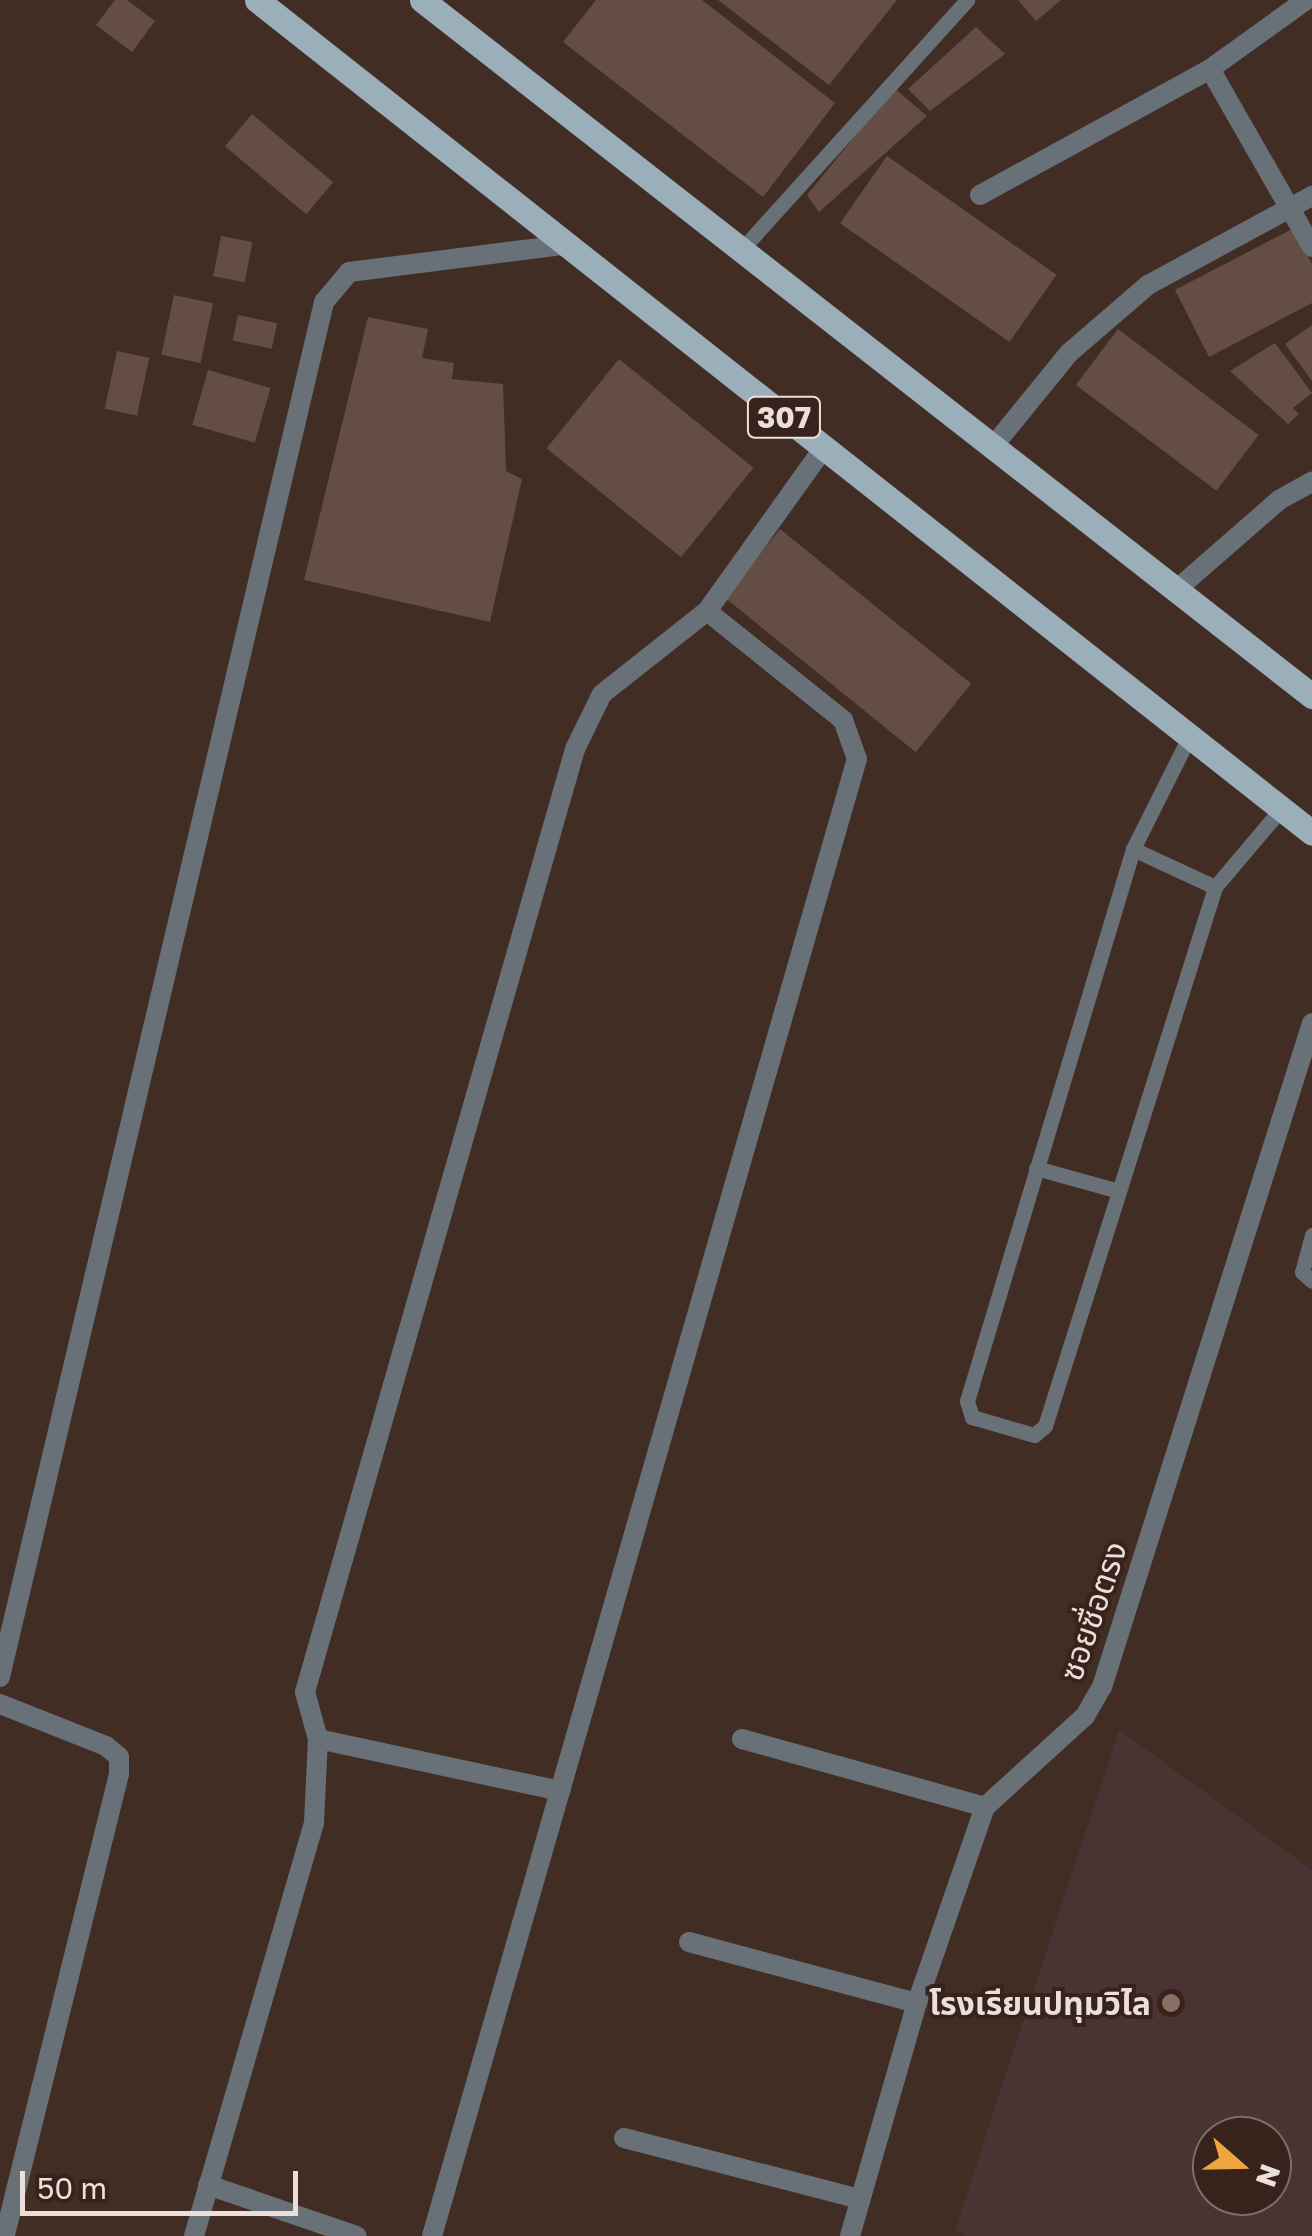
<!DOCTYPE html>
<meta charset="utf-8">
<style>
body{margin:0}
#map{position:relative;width:1312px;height:2236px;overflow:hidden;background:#422d25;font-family:"Golos Text","Noto Sans Thai",sans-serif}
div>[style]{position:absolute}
.education>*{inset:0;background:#493433}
.building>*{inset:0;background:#644d45;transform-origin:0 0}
.lane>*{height:15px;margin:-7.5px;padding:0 7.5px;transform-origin:7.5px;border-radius:7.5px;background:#677177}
.street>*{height:20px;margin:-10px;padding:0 10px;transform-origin:10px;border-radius:10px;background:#677177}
.primary>*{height:25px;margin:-12.5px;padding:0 12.5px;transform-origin:12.5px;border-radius:12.5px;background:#9aafba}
.dots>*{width:28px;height:28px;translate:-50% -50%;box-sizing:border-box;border:5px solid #37231c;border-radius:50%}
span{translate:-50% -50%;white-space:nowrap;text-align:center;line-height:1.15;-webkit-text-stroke:8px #37231c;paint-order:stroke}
.shield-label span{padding:2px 8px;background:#37231c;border:2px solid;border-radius:8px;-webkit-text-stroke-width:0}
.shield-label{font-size:30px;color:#ecdfd9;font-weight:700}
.street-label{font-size:32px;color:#ecdfd9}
.poi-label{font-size:32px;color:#ecdfd9;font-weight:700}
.right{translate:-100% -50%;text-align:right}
.north{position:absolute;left:1192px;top:2116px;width:100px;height:100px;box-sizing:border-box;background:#37231c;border:2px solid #7f6e68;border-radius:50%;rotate:110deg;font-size:28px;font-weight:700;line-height:40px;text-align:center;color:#ecdfd9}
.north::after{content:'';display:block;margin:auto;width:35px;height:45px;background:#f0a63f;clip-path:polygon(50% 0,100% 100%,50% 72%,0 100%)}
.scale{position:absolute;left:20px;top:2171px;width:278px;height:45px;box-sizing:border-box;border:5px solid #ecdfd9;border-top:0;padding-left:12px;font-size:30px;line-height:35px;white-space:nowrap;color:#ecdfd9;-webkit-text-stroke:8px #37231c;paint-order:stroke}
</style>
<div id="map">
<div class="education">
<div style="clip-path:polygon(evenodd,1119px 1730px,1312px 1870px,1312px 2236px,966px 2236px,955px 2230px,1119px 1730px,1212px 2136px,1272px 2136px,1272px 2196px,1212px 2196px,1212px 2136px)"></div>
</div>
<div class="building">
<div style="clip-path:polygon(115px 0,127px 0,155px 21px,132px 52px,96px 25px)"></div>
<div style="clip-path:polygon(596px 0,702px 0,835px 103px,763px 197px,563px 42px)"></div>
<div style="clip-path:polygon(718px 0,897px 0,829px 85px)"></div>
<div style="clip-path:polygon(1018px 0,1061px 0,1036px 21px)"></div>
<div style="clip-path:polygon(976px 27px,1005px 54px,930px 111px,908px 89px)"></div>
<div style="clip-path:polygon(894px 88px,927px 116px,819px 212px,807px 195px)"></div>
<div style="left:252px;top:114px;width:106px;height:42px;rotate:40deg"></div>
<div style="left:887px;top:156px;width:207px;height:82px;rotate:35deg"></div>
<div style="clip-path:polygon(1294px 228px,1312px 264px,1312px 303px,1209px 357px,1175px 290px)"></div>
<div style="left:221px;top:236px;width:32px;height:41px;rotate:11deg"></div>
<div style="left:174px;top:295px;width:40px;height:61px;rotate:12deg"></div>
<div style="left:238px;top:315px;width:40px;height:26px;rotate:12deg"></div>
<div style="clip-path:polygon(368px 317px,428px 329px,422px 358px,454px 363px,452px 379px,503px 384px,506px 471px,522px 479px,490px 622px,304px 580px)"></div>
<div style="clip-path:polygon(1312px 325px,1312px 381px,1285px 344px)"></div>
<div style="left:1118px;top:329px;width:176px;height:70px;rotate:37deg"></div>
<div style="clip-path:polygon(1275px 343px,1312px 393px,1293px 408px,1299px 414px,1288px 424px,1230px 371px)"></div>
<div style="left:117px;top:351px;width:33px;height:59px;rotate:12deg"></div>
<div style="left:619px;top:359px;width:173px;height:115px;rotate:39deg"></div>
<div style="left:208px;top:370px;width:65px;height:57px;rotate:16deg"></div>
<div style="left:780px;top:529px;width:246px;height:88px;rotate:39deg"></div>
</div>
<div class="lane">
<div style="left:742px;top:249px;width:336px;rotate:-47.9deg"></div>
<div style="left:1189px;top:737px;width:125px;rotate:116.6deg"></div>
<div style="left:1133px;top:849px;width:90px;rotate:24.9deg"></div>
<div style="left:1215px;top:887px;width:102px;rotate:-49.8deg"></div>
<div style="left:1133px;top:849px;width:576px;rotate:106.74deg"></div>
<div style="left:967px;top:1401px;width:17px;rotate:73deg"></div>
<div style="left:972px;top:1417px;width:65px;rotate:16.2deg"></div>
<div style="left:1034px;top:1435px;width:14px;rotate:-39deg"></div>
<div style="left:1045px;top:1426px;width:565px;rotate:-72.49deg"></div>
<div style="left:1036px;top:1168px;width:86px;rotate:15.5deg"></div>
<div style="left:1312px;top:1235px;width:38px;rotate:105deg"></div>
<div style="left:1302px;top:1272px;width:13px;rotate:42deg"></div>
</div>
<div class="street">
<div style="left:1210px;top:69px;width:205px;rotate:60.2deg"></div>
<div style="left:980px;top:195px;width:262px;rotate:-28.7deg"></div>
<div style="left:1210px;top:69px;width:118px;rotate:-35.7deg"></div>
<div style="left:995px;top:444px;width:117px;rotate:-50.9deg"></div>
<div style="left:1069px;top:353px;width:104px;rotate:-40.7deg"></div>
<div style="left:1148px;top:285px;width:187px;rotate:-28.5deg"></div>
<div style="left:1176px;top:590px;width:137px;rotate:-41.1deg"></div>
<div style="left:1279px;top:500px;width:38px;rotate:-29deg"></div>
<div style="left:0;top:1677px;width:1413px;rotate:-76.74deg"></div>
<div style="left:324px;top:302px;width:39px;rotate:-50deg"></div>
<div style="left:349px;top:272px;width:223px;rotate:-7.2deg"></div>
<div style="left:0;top:1704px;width:114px;rotate:21.6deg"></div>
<div style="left:106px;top:1746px;width:17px;rotate:40deg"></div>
<div style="left:119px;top:1757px;width:17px;rotate:90deg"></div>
<div style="left:119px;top:1774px;width:476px;rotate:103.9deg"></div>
<div style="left:318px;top:1739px;width:248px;rotate:12.1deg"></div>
<div style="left:742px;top:1739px;width:252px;rotate:15.6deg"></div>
<div style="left:689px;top:1942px;width:236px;rotate:15deg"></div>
<div style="left:624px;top:2138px;width:244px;rotate:14.5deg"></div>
<div style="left:208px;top:2185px;width:157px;rotate:18.9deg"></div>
<div style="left:194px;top:2236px;width:430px;rotate:-73.8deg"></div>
<div style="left:314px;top:1823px;width:84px;rotate:-87.3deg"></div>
<div style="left:318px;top:1739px;width:49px;rotate:-105.5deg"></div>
<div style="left:305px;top:1692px;width:981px;rotate:-74.02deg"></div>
<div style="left:575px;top:749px;width:61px;rotate:-63.9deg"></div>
<div style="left:602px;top:694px;width:134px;rotate:-38.3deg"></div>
<div style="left:707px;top:611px;width:199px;rotate:-54.4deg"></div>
<div style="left:432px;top:2236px;width:1537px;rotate:-73.95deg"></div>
<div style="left:857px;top:759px;width:41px;rotate:-109.7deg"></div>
<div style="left:843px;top:720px;width:174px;rotate:-141.3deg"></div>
<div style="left:850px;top:2236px;width:242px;rotate:-74deg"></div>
<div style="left:917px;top:2003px;width:207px;rotate:-70.9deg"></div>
<div style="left:985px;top:1807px;width:135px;rotate:-42.3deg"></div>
<div style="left:1085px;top:1716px;width:34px;rotate:-60deg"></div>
<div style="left:1102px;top:1687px;width:696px;rotate:-72.45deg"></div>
</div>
<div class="primary">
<div style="left:257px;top:0;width:1344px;rotate:38.29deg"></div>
<div style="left:422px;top:0;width:1130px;rotate:38.03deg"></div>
</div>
<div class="dots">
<div style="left:1171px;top:2003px;background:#8d6e63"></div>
</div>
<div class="shield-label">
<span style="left:784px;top:417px">307</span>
</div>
<div class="street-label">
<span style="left:1093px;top:1611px;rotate:-71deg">ซอยซื่อตรง</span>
</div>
<div class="poi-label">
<span class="right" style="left:1151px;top:2003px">โรงเรียนปทุมวิไล</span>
</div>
<div class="north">N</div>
<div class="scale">50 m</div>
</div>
